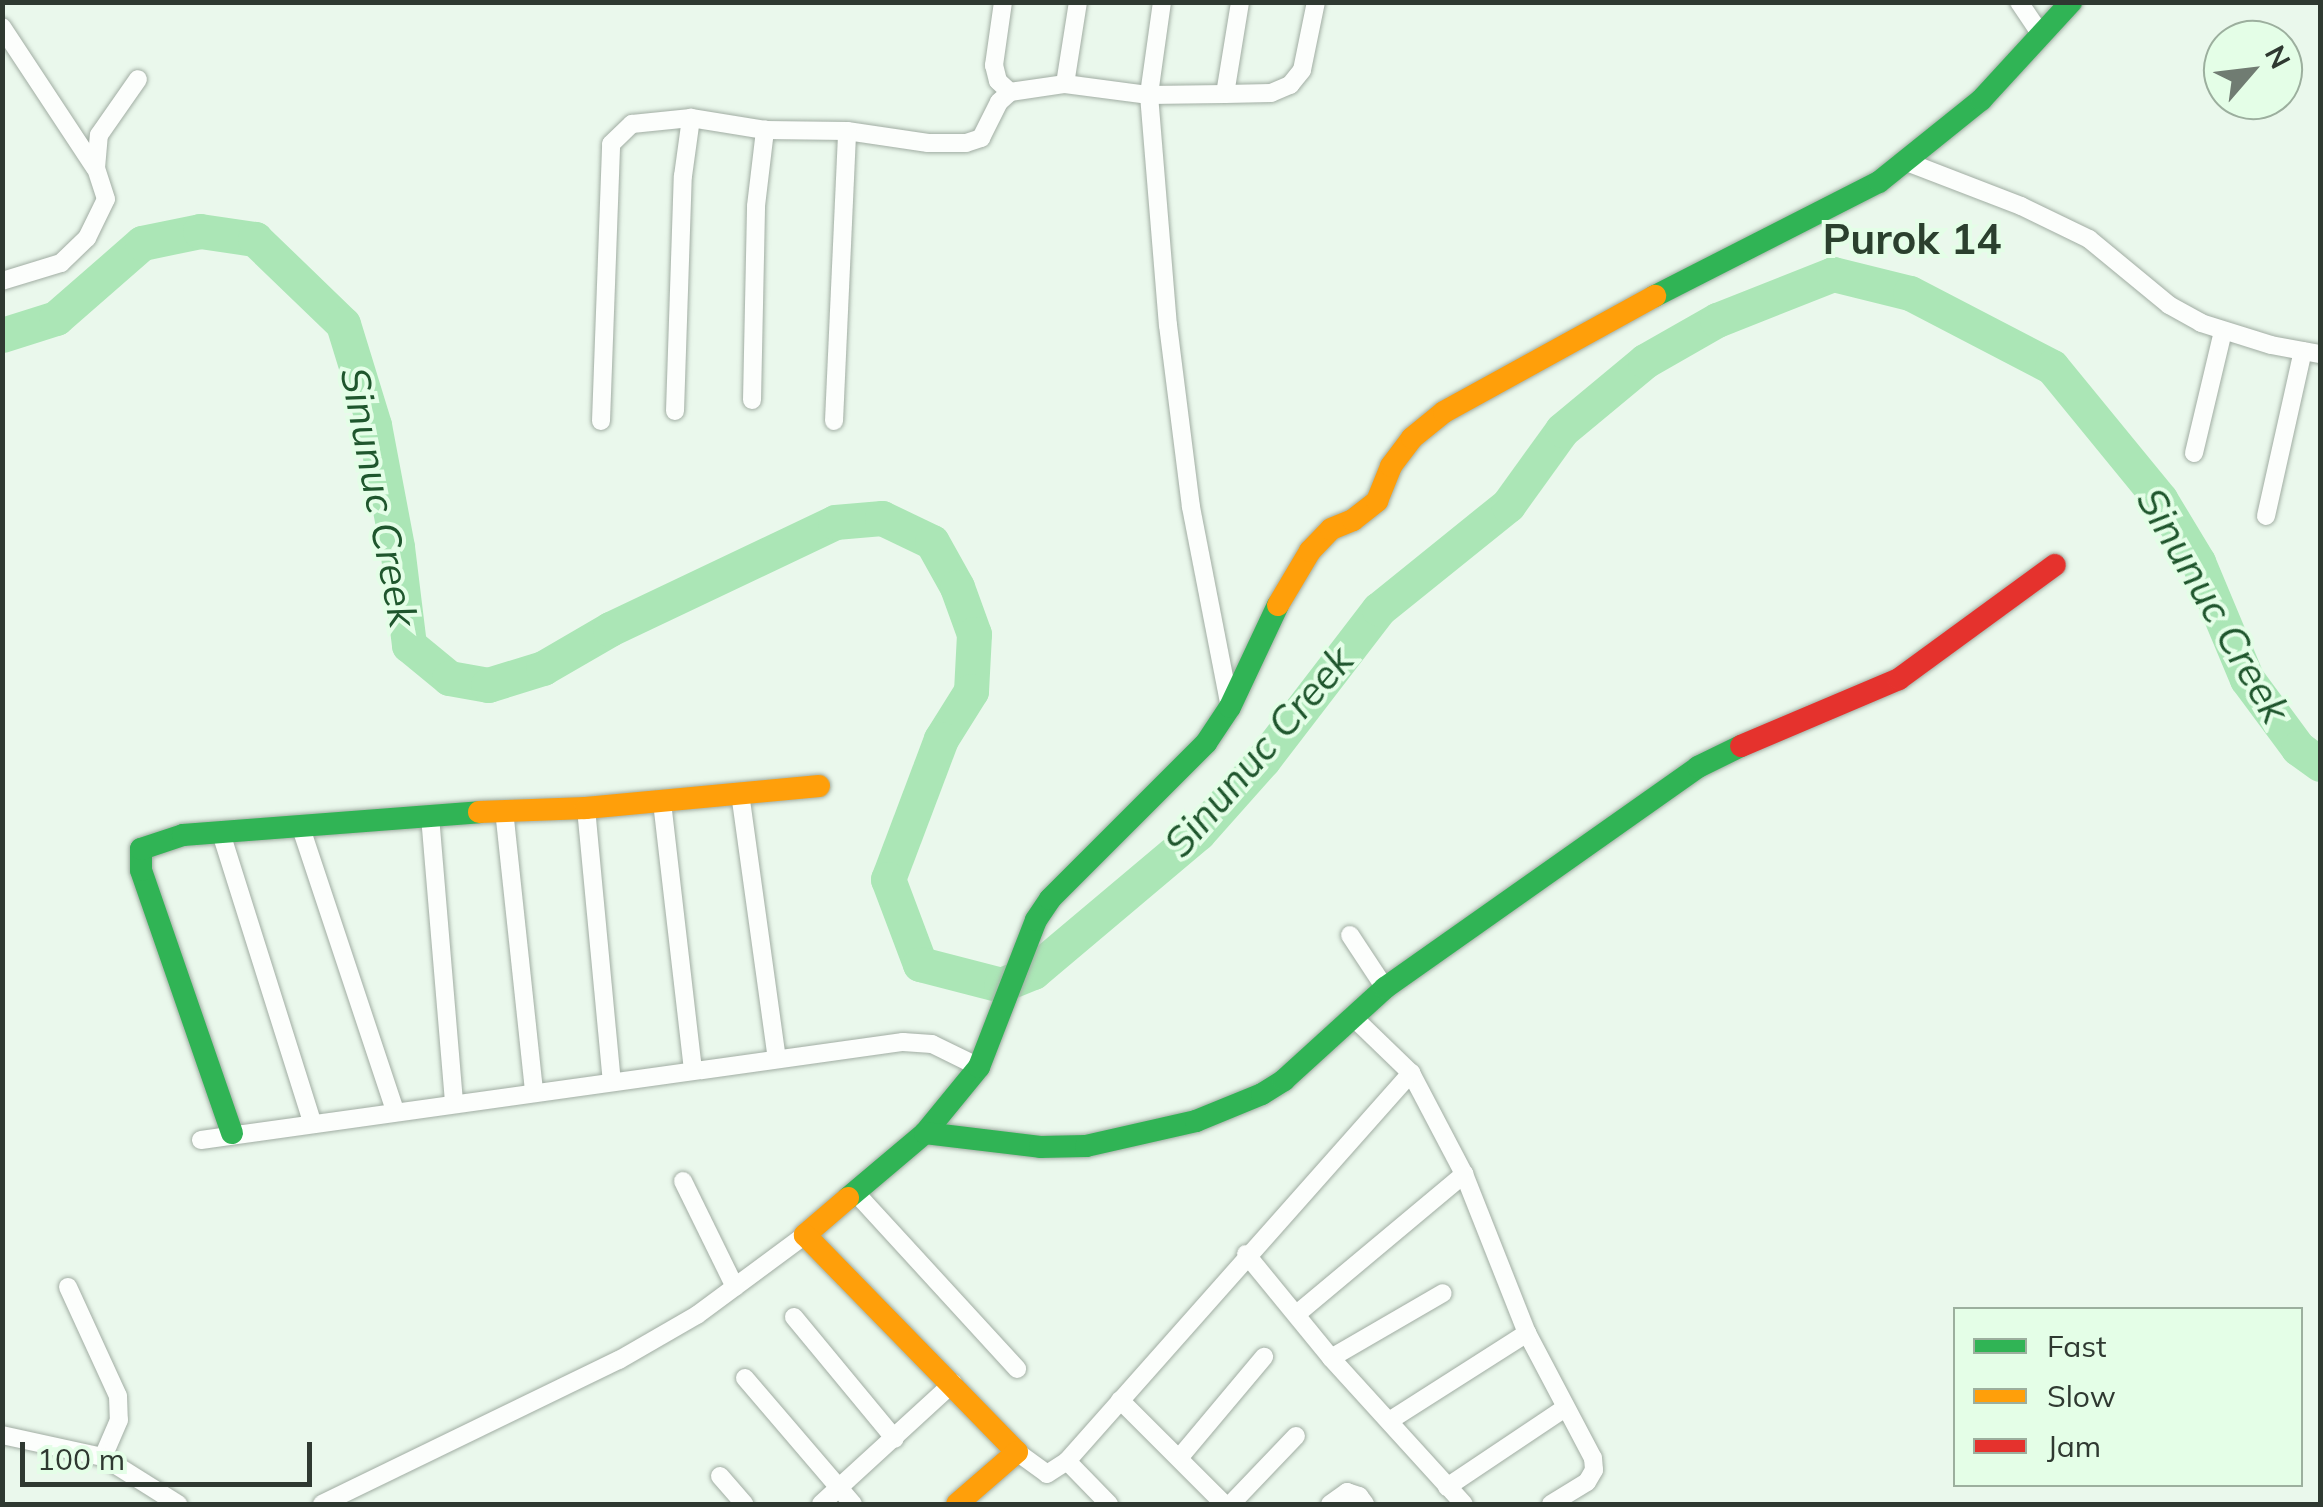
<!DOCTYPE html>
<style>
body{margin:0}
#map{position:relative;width:2323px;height:1507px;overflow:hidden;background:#eaf8ec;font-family:Mulish,sans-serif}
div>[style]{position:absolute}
.river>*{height:35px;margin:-17.5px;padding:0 17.5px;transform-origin:17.5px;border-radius:17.5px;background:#abe6b6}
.roads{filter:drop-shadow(0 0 2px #a1ada3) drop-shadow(0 0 2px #a1ada3)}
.street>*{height:18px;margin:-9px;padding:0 9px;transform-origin:9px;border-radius:9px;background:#fcfefc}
.fast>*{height:22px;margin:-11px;padding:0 11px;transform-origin:11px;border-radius:11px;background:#30b455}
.slow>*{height:22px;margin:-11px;padding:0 11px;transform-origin:11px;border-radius:11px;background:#ff9f0a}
.jam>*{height:22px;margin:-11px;padding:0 11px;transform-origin:11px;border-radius:11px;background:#e5322d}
span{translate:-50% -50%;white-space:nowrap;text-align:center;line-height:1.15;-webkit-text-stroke:8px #e4fee7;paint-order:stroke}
.water-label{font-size:40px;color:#1f562d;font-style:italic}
.quarter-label{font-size:42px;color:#2b402e;font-weight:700}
.frame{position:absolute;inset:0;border:5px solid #2f3931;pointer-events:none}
.legend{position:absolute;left:1953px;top:1307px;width:350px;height:180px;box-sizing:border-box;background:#e4fee7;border:2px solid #9caf9e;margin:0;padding:12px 18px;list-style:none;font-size:30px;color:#2f3931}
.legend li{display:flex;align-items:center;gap:20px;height:50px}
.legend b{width:50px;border:2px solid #9caf9e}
.north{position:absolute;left:2203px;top:20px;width:100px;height:100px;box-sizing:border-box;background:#e4fee7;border:2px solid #9caf9e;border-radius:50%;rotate:62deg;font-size:28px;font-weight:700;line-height:40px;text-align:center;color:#2f3931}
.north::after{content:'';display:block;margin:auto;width:35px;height:45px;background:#707c72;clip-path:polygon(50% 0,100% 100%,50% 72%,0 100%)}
.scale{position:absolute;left:20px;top:1442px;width:292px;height:45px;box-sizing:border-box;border:5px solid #2f3931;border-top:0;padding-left:12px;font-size:30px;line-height:35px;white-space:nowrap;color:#2f3931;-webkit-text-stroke:8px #e4fee7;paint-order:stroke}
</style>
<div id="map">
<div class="river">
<div style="left:2px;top:335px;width:57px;rotate:-17.5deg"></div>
<div style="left:56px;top:318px;width:114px;rotate:-41.1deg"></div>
<div style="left:142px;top:243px;width:59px;rotate:-11.7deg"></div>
<div style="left:200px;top:231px;width:56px;rotate:8.3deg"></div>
<div style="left:255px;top:239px;width:122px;rotate:44deg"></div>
<div style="left:343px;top:324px;width:106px;rotate:72.9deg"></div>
<div style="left:374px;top:425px;width:124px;rotate:79.3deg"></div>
<div style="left:397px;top:547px;width:99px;rotate:83deg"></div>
<div style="left:409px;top:645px;width:52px;rotate:39.5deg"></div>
<div style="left:449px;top:678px;width:40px;rotate:10deg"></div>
<div style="left:488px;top:685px;width:58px;rotate:-17.2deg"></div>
<div style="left:543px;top:668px;width:78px;rotate:-30.2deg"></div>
<div style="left:610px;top:629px;width:249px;rotate:-25.4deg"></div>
<div style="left:835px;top:522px;width:47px;rotate:-4.9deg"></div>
<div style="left:882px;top:518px;width:55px;rotate:25.6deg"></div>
<div style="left:932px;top:542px;width:51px;rotate:60.9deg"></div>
<div style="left:957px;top:587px;width:50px;rotate:70.1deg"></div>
<div style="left:974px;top:634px;width:57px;rotate:93deg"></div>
<div style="left:971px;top:691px;width:57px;rotate:122deg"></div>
<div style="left:941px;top:739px;width:150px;rotate:110.7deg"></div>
<div style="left:888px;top:879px;width:91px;rotate:69.4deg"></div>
<div style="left:920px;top:964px;width:84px;rotate:14.5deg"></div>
<div style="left:1001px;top:985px;width:35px;rotate:-22deg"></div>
<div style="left:1033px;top:972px;width:216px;rotate:-40.1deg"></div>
<div style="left:1198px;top:833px;width:98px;rotate:-48.3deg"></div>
<div style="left:1263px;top:760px;width:190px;rotate:-52.5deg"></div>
<div style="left:1379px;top:609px;width:166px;rotate:-38.9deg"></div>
<div style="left:1508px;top:505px;width:92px;rotate:-54.2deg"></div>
<div style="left:1562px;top:430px;width:108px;rotate:-39.7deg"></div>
<div style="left:1645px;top:361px;width:83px;rotate:-29.7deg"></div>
<div style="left:1717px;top:320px;width:125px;rotate:-21.6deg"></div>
<div style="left:1833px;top:274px;width:79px;rotate:13.9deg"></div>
<div style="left:1910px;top:293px;width:160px;rotate:27.5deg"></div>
<div style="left:2052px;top:367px;width:171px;rotate:50.7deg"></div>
<div style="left:2160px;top:499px;width:74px;rotate:58.9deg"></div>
<div style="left:2198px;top:562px;width:127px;rotate:67.3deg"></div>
<div style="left:2247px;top:679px;width:86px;rotate:53.5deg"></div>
<div style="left:2298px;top:748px;width:27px;rotate:36deg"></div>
</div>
<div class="roads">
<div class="street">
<div style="left:1003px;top:2px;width:64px;rotate:98.1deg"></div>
<div style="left:994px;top:65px;width:16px;rotate:76deg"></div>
<div style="left:998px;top:81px;width:16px;rotate:43deg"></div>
<div style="left:1010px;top:92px;width:56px;rotate:-8.3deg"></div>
<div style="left:1065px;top:84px;width:85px;rotate:7.5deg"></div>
<div style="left:1149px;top:95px;width:76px;rotate:-0.8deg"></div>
<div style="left:1225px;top:94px;width:93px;rotate:-80.7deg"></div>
<div style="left:1162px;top:2px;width:94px;rotate:98deg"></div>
<div style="left:1149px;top:95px;width:231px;rotate:85.3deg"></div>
<div style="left:1168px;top:325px;width:183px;rotate:82.8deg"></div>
<div style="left:1191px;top:507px;width:204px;rotate:79deg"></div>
<div style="left:2019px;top:2px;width:40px;rotate:56deg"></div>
<div style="left:2px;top:27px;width:169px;rotate:56.6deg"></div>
<div style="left:1065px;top:84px;width:83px;rotate:-81deg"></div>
<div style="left:1225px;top:94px;width:46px;rotate:-1.2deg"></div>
<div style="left:1271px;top:93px;width:21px;rotate:-23deg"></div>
<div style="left:1290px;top:85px;width:19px;rotate:-51deg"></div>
<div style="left:1302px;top:70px;width:69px;rotate:-78.4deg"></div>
<div style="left:1907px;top:162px;width:122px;rotate:21.1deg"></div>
<div style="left:2021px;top:206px;width:76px;rotate:25.9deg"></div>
<div style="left:2089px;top:239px;width:104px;rotate:39.5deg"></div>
<div style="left:2169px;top:305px;width:37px;rotate:29deg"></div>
<div style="left:2201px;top:323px;width:73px;rotate:17.4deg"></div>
<div style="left:2271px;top:345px;width:50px;rotate:10.4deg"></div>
<div style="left:2px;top:281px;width:62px;rotate:-17deg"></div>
<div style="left:61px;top:263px;width:36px;rotate:-44deg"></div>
<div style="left:87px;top:238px;width:43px;rotate:-64deg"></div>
<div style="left:106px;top:199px;width:33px;rotate:-108deg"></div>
<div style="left:96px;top:168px;width:33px;rotate:-85deg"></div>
<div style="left:99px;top:135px;width:68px;rotate:-55.1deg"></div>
<div style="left:752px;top:400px;width:194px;rotate:-88.8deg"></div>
<div style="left:756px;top:206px;width:77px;rotate:-83.2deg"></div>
<div style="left:675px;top:411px;width:235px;rotate:-88.1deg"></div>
<div style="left:683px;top:176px;width:59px;rotate:-82.1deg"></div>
<div style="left:601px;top:421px;width:277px;rotate:-87.9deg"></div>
<div style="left:611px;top:144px;width:29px;rotate:-44deg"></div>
<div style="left:632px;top:124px;width:59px;rotate:-5.8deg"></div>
<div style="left:691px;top:118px;width:75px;rotate:9.2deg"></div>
<div style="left:765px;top:130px;width:82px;rotate:0.7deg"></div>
<div style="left:847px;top:131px;width:82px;rotate:8.4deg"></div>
<div style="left:928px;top:143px;width:38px"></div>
<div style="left:966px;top:143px;width:16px;rotate:-18deg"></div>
<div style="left:981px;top:138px;width:40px;rotate:-63.4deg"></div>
<div style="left:999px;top:102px;width:15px;rotate:-42deg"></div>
<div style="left:834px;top:421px;width:290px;rotate:-87.4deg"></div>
<div style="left:2194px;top:453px;width:125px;rotate:-76.6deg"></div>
<div style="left:2266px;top:516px;width:169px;rotate:-77.4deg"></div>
<div style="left:740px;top:793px;width:268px;rotate:82.1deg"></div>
<div style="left:662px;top:802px;width:269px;rotate:83.4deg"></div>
<div style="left:586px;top:808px;width:275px;rotate:84.6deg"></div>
<div style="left:504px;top:810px;width:283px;rotate:83.9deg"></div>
<div style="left:430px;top:816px;width:286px;rotate:85.2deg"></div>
<div style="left:301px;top:828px;width:298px;rotate:71.6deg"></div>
<div style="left:221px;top:833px;width:303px;rotate:72.5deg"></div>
<div style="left:1350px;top:935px;width:64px;rotate:56.6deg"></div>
<div style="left:1411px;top:1073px;width:114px;rotate:62.3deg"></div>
<div style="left:1464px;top:1174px;width:171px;rotate:68.4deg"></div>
<div style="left:1527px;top:1333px;width:141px;rotate:62.2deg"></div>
<div style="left:1593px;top:1458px;width:12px;rotate:85deg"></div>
<div style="left:1594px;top:1470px;width:14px;rotate:120deg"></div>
<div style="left:1587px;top:1482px;width:42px;rotate:148.6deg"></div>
<div style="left:201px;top:1140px;width:709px;rotate:-7.95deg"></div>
<div style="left:903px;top:1042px;width:29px;rotate:4deg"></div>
<div style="left:932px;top:1044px;width:52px;rotate:26.1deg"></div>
<div style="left:683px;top:1181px;width:118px;rotate:63.9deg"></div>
<div style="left:855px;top:1192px;width:240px;rotate:47.5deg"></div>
<div style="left:1246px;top:1254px;width:134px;rotate:50.7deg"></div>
<div style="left:1331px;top:1358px;width:197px;rotate:47.7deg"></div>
<div style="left:68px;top:1287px;width:120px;rotate:65.4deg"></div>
<div style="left:118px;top:1396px;width:24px;rotate:88deg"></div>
<div style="left:119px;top:1420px;width:40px;rotate:113.4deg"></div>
<div style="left:1298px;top:1313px;width:217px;rotate:-39.9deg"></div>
<div style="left:794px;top:1317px;width:158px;rotate:50.4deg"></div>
<div style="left:1331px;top:1358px;width:129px;rotate:-30.1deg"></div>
<div style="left:745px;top:1378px;width:166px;rotate:49.4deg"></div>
<div style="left:1120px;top:1400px;width:147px;rotate:45deg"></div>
<div style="left:1389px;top:1421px;width:164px;rotate:-32.5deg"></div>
<div style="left:2px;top:1435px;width:103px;rotate:12.3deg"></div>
<div style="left:103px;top:1457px;width:89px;rotate:32.1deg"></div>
<div style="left:1017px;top:1452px;width:37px;rotate:36deg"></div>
<div style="left:1047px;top:1474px;width:24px;rotate:-33deg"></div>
<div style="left:1067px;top:1461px;width:60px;rotate:45.7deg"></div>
<div style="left:1180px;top:1457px;width:131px;rotate:-50deg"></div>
<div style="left:1067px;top:1461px;width:519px;rotate:-48.44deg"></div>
<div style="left:1411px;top:1073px;width:82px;rotate:-136deg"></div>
<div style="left:720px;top:1476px;width:37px;rotate:49deg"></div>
<div style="left:1447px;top:1487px;width:142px;rotate:-33.8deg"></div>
<div style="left:322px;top:1504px;width:330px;rotate:-25.9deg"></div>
<div style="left:619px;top:1360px;width:90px;rotate:-30deg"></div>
<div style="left:697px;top:1315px;width:134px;rotate:-36.5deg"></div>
<div style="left:821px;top:1504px;width:179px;rotate:-42.5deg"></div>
<div style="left:1231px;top:1504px;width:94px;rotate:-46.3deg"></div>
<div style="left:1330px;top:1504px;width:21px;rotate:-35deg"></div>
<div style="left:1347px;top:1492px;width:13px;rotate:18deg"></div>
<div style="left:1359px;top:1496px;width:10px;rotate:53deg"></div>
</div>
<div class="fast">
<div style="left:1655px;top:296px;width:251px;rotate:-27deg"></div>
<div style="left:1879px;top:182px;width:131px;rotate:-38.8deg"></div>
<div style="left:1981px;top:100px;width:133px;rotate:-47.4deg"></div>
<div style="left:232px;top:1133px;width:278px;rotate:-109.1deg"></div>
<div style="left:141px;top:870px;width:21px;rotate:-90deg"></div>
<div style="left:141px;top:849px;width:44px;rotate:-18.4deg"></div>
<div style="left:183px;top:835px;width:297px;rotate:-4.4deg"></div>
<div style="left:925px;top:1133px;width:85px;rotate:-50.7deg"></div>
<div style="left:979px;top:1067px;width:158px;rotate:-68.8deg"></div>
<div style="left:1036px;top:920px;width:25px;rotate:-56deg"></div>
<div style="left:1050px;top:899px;width:221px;rotate:-45deg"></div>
<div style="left:1206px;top:743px;width:43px;rotate:-56.3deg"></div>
<div style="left:1230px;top:707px;width:113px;rotate:-64.8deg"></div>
<div style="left:848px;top:1198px;width:101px;rotate:-40.2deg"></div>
<div style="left:925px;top:1133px;width:116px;rotate:6.9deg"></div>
<div style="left:1040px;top:1147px;width:46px;rotate:-1.2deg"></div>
<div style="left:1086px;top:1146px;width:113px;rotate:-12.8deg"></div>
<div style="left:1196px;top:1121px;width:71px;rotate:-22.2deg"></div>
<div style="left:1262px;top:1094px;width:26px;rotate:-32deg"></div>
<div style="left:1284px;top:1080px;width:137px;rotate:-42.3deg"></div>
<div style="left:1385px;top:988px;width:383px;rotate:-35.2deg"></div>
<div style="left:1698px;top:767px;width:48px;rotate:-26deg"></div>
</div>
<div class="slow">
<div style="left:1278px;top:605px;width:63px;rotate:-59.3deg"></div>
<div style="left:1310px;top:551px;width:30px;rotate:-46deg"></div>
<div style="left:1331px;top:529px;width:24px;rotate:-22deg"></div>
<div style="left:1353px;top:520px;width:31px;rotate:-38deg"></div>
<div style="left:1377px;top:501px;width:38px;rotate:-68deg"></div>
<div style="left:1391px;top:466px;width:35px;rotate:-53deg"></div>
<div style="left:1412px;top:438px;width:41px;rotate:-39.1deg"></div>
<div style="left:1444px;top:412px;width:241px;rotate:-28.8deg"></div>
<div style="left:479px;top:812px;width:107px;rotate:-2.1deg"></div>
<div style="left:586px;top:808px;width:234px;rotate:-5.4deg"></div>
<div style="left:848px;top:1198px;width:57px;rotate:139.3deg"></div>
<div style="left:805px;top:1235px;width:303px;rotate:45.7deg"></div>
<div style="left:1017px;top:1452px;width:79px;rotate:139.1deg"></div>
</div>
<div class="jam">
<div style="left:1741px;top:746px;width:172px;rotate:-23deg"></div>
<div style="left:1899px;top:679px;width:193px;rotate:-36.2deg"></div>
</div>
</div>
<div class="water-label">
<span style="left:380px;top:497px;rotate:79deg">Sinunuc Creek</span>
<span style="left:2214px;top:605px;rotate:60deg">Sinunuc Creek</span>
<span style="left:1258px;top:751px;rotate:-49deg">Sinunuc Creek</span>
</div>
<div class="quarter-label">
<span style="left:1912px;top:239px">Purok 14</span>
</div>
<div class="frame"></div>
<ul class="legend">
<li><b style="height:12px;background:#30b455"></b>Fast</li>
<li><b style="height:12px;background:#ff9f0a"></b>Slow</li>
<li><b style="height:12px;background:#e5322d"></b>Jam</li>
</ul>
<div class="north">N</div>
<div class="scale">100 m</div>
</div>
